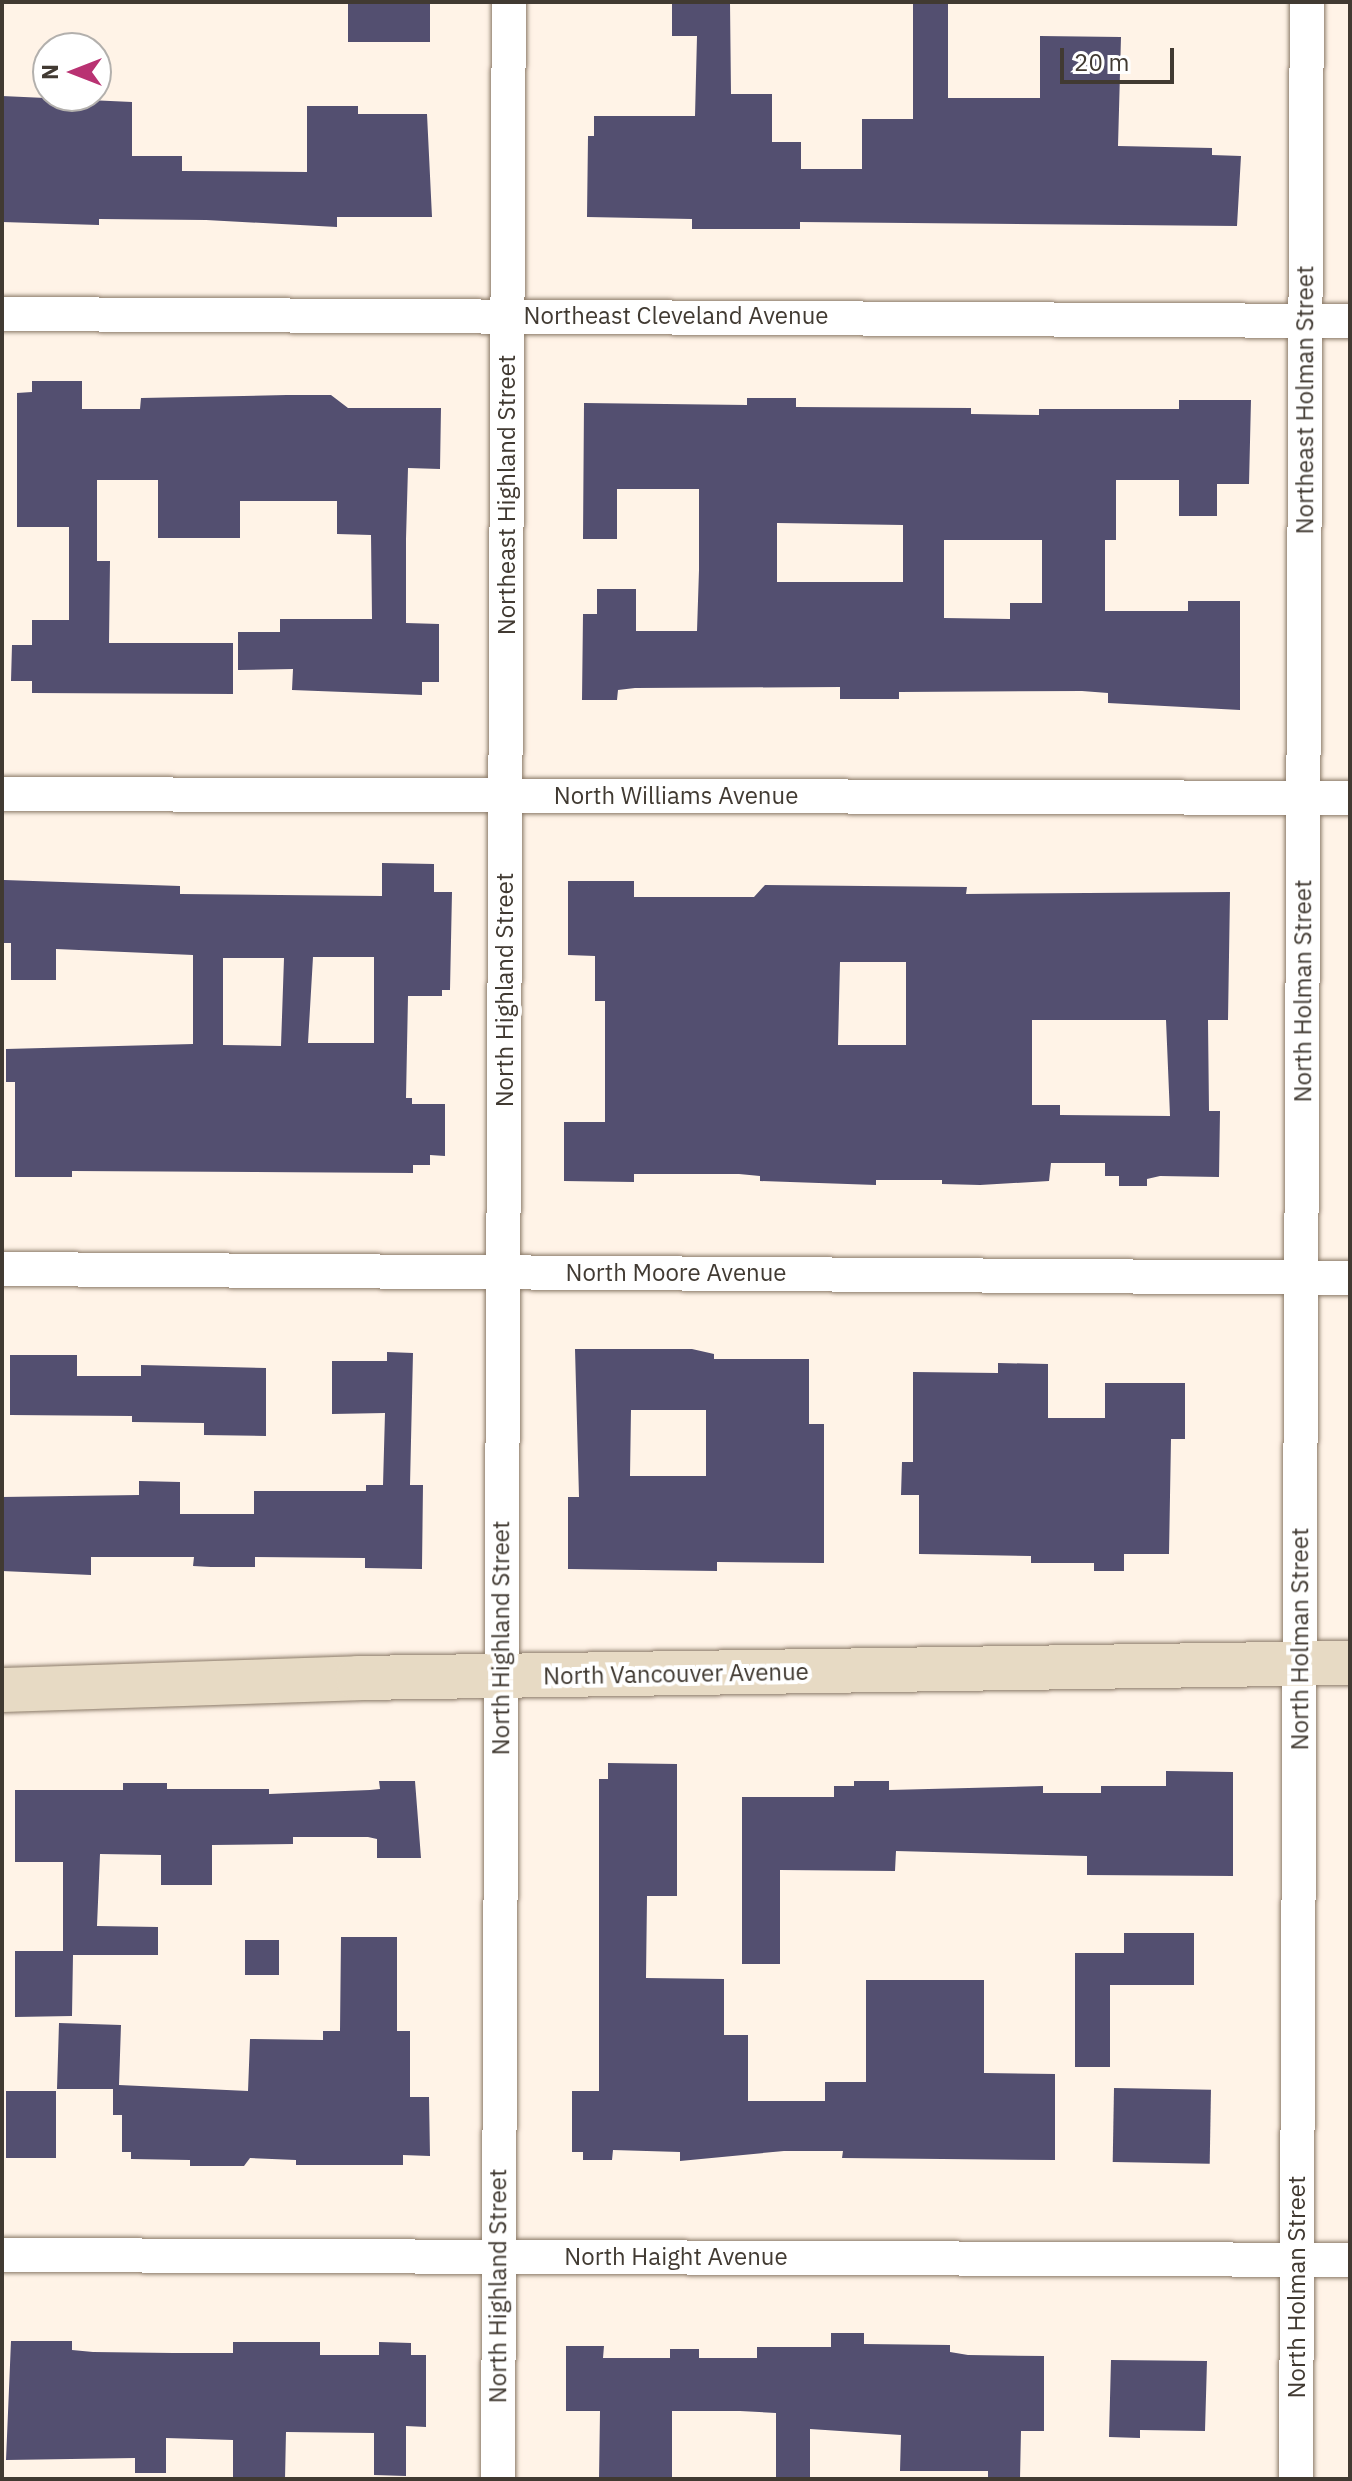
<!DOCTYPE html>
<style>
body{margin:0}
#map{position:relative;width:1352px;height:2481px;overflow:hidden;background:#fff3e7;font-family:"IBM Plex Sans",sans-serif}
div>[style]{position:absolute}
.building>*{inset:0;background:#534f70;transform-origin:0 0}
.roads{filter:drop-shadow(0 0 2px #8b7a68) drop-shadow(0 0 2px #8b7a68)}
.street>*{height:34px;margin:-17px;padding:0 17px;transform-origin:17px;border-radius:17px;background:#fff}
.secondary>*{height:44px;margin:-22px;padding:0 22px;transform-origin:22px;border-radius:22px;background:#e7dac4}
span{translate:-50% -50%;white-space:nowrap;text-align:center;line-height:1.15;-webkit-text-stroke:8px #fff;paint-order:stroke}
.street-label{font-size:24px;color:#413a32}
.frame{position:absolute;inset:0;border:4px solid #413a32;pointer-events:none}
.north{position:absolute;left:32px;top:32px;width:80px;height:80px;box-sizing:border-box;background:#fff;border:2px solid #b3b0ad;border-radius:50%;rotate:270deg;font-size:22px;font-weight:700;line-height:32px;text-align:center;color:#413a32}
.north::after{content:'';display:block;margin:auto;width:28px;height:36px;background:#b93272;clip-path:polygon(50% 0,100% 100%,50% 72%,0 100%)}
.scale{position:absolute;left:1060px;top:48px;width:114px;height:36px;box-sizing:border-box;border:4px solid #413a32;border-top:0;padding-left:10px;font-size:24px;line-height:28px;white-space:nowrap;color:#413a32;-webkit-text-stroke:6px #fff;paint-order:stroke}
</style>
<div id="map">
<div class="building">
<div style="left:348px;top:2px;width:82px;height:40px"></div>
<div style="clip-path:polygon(672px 2px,730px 2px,731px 94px,772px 94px,772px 142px,801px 142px,801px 169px,862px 169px,862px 119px,913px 119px,913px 2px,948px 2px,948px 98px,1040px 98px,1040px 36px,1121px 37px,1118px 146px,1212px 148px,1212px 155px,1241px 156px,1237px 226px,800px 222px,800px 229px,692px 229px,692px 219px,587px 217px,588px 136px,594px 136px,594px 116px,695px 116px,697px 36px,672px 36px)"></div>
<div style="clip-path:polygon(2px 96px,132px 102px,132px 156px,182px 156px,182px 171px,307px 172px,307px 106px,358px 106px,358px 114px,427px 114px,432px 217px,337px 217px,337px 227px,206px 220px,99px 219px,99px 225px,2px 222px)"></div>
<div style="clip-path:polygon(32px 381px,82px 381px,82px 409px,140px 409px,141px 398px,287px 395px,331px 395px,348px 408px,441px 408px,440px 469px,408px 468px,406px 539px,406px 623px,439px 624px,439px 682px,422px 682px,422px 695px,292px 690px,293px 669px,238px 670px,238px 632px,280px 632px,280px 619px,372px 619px,371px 535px,337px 534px,337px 501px,240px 501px,240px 538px,158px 538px,158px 480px,97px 480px,97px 561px,110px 561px,109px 643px,233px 643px,233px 694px,32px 693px,32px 681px,11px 681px,12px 645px,32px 645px,32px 620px,69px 620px,69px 527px,17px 527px,17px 393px,32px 392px)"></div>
<div style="clip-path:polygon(evenodd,747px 398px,796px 398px,796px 407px,971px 408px,971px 414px,1039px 415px,1039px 409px,1179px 409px,1179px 400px,1251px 400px,1249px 484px,1217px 484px,1217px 516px,1179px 516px,1179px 480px,1116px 480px,1116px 540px,1105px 540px,1105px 611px,1188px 611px,1188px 601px,1240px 601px,1240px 710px,1108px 703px,1108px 693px,1082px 691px,899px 692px,899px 699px,840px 699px,840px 687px,635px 688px,618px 690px,617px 700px,582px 700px,583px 614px,597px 614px,597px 589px,636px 589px,636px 631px,697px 631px,699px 570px,699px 489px,617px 489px,617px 539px,583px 539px,584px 403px,747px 405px,747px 398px,777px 523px,903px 525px,903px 582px,777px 582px,777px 523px,747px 398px,944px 540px,1042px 540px,1042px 603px,1010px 603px,1010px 619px,944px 618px,944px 540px)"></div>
<div style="clip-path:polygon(evenodd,382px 863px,434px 864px,434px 892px,452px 892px,450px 990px,442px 990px,442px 996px,408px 996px,406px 1098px,412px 1098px,412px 1104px,445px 1104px,445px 1156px,430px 1155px,430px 1165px,413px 1165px,413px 1173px,72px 1171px,72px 1177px,15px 1177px,15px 1082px,6px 1082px,6px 1049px,193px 1044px,193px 955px,56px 949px,56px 980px,11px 980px,11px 943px,4px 943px,4px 880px,180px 886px,180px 894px,382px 896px,382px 863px,313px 957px,374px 957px,374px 1043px,308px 1043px,313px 957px,382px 863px,223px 958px,284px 958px,281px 1046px,223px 1045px,223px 958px)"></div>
<div style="clip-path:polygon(evenodd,568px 881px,634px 881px,634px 897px,754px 897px,765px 885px,967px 887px,966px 894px,1230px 892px,1228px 1020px,1208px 1020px,1209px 1111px,1220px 1111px,1219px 1177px,1160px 1176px,1147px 1179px,1147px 1186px,1119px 1186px,1119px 1176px,1105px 1176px,1105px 1163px,1051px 1163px,1049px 1181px,980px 1185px,942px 1184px,942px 1180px,876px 1180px,876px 1185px,760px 1181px,760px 1176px,739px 1174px,634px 1174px,634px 1182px,564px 1181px,564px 1122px,605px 1122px,605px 1001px,595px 1001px,595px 956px,568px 955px,568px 881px,840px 962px,906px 962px,906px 1045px,838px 1045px,840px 962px,568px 881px,1032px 1020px,1166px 1020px,1170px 1116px,1060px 1115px,1060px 1105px,1032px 1105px,1032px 1020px)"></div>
<div style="clip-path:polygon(evenodd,575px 1349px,692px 1349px,714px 1354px,714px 1359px,809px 1359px,809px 1424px,824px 1424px,824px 1563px,717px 1562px,717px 1571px,568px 1569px,568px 1497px,579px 1497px,575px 1349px,631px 1410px,706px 1410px,706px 1476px,630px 1476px,631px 1410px)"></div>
<div style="clip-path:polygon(387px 1352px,413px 1353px,410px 1485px,423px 1485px,422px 1569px,365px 1568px,365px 1558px,255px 1557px,255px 1567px,211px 1567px,193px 1566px,194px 1557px,91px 1557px,91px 1575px,2px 1571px,2px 1497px,139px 1495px,139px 1481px,180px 1482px,180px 1514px,254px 1514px,254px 1491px,366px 1491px,366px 1485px,383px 1485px,385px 1413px,332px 1414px,332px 1361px,387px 1361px)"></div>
<div style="clip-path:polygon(10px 1355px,77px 1355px,77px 1376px,141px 1376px,141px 1365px,266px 1368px,266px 1436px,204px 1435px,204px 1423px,132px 1422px,132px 1416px,10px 1415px)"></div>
<div style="clip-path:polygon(998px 1363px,1048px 1364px,1048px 1418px,1105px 1418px,1105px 1383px,1185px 1383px,1185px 1439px,1171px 1439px,1169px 1554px,1124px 1554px,1124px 1571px,1094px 1571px,1094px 1563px,1031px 1563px,1031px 1556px,919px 1554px,919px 1495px,901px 1495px,902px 1462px,913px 1462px,913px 1372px,998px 1373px)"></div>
<div style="clip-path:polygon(608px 1763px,677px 1764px,677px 1896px,647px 1896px,646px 1978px,724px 1979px,724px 2035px,748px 2035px,748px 2101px,825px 2101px,825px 2082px,866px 2082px,866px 1980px,984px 1980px,984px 2073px,1055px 2074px,1055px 2160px,842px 2158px,843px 2151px,784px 2151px,680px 2161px,680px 2152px,613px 2150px,612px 2160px,583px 2160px,583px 2152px,572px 2152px,572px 2091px,599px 2091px,599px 1779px,608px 1779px)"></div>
<div style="clip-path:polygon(1166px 1771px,1233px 1772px,1233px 1876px,1087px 1875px,1087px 1856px,896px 1851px,895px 1871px,780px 1870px,780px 1964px,742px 1964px,742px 1797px,834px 1797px,834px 1786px,854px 1786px,854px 1781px,889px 1781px,889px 1790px,1043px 1786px,1043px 1793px,1101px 1793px,1101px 1786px,1166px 1786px)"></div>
<div style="clip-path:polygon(379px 1781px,415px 1781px,421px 1858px,377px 1858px,377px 1839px,368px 1837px,293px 1837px,293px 1844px,212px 1845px,212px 1885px,161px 1885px,161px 1855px,100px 1854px,97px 1926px,158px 1927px,158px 1955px,73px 1955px,72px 2016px,15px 2017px,15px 1951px,63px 1951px,63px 1862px,15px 1862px,15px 1790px,123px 1790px,123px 1783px,167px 1783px,167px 1789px,269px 1789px,269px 1794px,370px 1790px,380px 1789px)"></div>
<div style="clip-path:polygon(1124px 1933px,1194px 1933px,1194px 1985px,1110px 1985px,1110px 2067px,1075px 2067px,1075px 1953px,1124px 1953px)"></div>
<div style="clip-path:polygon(341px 1937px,397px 1937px,397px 2031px,410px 2031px,410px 2097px,429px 2097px,430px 2156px,403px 2155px,403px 2165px,296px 2165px,296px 2160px,250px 2158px,244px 2166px,190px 2166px,190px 2160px,131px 2159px,131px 2152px,122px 2152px,122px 2115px,113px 2115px,113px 2089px,57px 2089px,59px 2023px,121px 2025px,119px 2085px,248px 2091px,250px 2039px,323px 2040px,323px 2031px,340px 2031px)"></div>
<div style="left:245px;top:1940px;width:34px;height:35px"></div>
<div style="left:1114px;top:2088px;width:97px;height:74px;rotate:1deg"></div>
<div style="left:6px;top:2091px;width:50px;height:67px"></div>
<div style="clip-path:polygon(831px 2333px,864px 2333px,864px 2344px,950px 2345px,950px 2352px,968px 2355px,1044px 2356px,1044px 2431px,1021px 2431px,1020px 2479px,988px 2479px,988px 2471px,900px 2471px,901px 2435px,810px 2429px,810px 2478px,776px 2478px,776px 2413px,740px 2411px,672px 2411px,672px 2478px,599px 2479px,600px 2411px,566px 2411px,566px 2346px,604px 2346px,603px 2358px,670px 2358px,670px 2349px,699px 2349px,699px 2358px,757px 2358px,757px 2347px,831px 2347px)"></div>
<div style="clip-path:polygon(11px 2341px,72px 2341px,72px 2350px,93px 2352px,173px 2353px,233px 2353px,233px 2342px,320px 2342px,320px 2355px,379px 2355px,379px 2342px,411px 2343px,411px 2355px,426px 2355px,426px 2427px,406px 2426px,406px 2476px,374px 2475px,374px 2433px,286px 2432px,285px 2479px,233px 2479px,233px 2440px,166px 2438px,166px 2473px,135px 2473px,135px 2458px,6px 2460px)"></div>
<div style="clip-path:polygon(1111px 2360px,1207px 2361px,1205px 2431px,1140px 2430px,1140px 2438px,1109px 2437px)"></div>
</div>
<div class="roads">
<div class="street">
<div style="left:2px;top:314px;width:1348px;rotate:0.3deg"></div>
<div style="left:2px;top:794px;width:1348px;rotate:0.17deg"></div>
<div style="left:2px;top:1269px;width:1348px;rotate:0.38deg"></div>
<div style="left:2px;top:2255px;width:1348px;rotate:0.21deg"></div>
<div style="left:498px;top:2479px;width:2477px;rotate:-89.75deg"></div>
<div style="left:1296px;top:2479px;width:2477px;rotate:-89.75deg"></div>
</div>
<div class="secondary">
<div style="left:2px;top:1690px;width:356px;rotate:-1.9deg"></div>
<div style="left:358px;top:1678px;width:992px;rotate:-0.87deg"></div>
</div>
</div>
<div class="street-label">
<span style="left:676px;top:316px">Northeast Cleveland Avenue</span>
<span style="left:1305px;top:400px;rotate:-90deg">Northeast Holman Street</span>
<span style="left:507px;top:495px;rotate:-90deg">Northeast Highland Street</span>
<span style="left:676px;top:796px">North Williams Avenue</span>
<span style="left:505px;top:990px;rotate:-90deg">North Highland Street</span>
<span style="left:1303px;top:991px;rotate:-90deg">North Holman Street</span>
<span style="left:676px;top:1273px">North Moore Avenue</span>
<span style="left:501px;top:1638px;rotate:-90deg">North Highland Street</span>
<span style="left:1300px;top:1639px;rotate:-90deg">North Holman Street</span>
<span style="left:676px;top:1674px;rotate:-1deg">North Vancouver Avenue</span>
<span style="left:676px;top:2257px">North Haight Avenue</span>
<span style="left:498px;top:2286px;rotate:-90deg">North Highland Street</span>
<span style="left:1297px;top:2287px;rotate:-90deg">North Holman Street</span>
</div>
<div class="frame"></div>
<div class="north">N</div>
<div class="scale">20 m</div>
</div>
